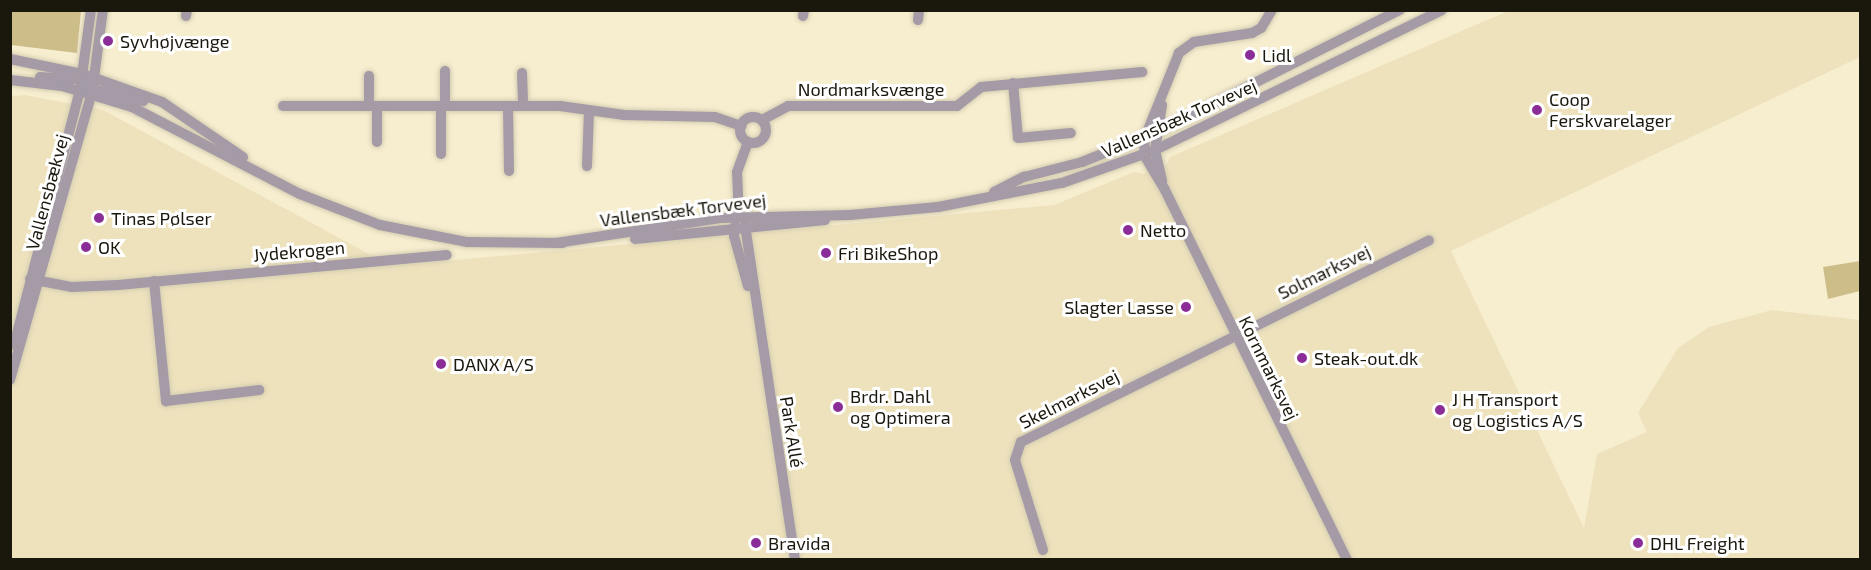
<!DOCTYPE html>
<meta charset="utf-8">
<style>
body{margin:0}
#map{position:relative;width:1871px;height:570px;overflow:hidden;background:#f7eed0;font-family:"Exo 2",sans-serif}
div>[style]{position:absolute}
.built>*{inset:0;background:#eee2bd}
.green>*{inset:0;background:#cdbd89}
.roads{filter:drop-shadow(0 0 2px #d4ccb1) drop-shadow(0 0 2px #d4ccb1)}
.minor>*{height:10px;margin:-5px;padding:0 5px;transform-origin:5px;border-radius:5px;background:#a49ba6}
.minor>.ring{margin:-5px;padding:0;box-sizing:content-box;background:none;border:10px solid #a49ba6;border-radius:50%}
.dots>*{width:16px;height:16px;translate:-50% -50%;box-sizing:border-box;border:3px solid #fff;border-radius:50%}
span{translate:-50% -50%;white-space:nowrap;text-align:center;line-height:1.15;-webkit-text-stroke:6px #fff;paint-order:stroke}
.poi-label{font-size:18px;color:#1a170c}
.left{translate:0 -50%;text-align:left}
.right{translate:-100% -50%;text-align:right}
.street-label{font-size:18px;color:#1a170c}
.frame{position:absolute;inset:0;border:12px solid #1a170c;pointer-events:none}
</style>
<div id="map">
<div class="built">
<div style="clip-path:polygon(1508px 11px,1860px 11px,1860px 57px,1451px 251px,1584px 528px,1597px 454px,1647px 432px,1638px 413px,1678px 348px,1709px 327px,1772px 310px,1860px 320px,1860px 559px,11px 560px,11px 96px,25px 95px,103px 110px,391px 266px,1054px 205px,1134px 172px,1143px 174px,1167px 164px,1170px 157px)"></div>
</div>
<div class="green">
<div style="clip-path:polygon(10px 11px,81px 11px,77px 53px,11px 45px)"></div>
<div style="clip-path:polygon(1860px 261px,1860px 291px,1828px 299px,1823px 267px)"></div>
</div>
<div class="roads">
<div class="minor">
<div style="left:1272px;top:10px;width:21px;rotate:121deg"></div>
<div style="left:1261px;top:28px;width:10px;rotate:151deg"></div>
<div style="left:1252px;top:33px;width:59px;rotate:171.2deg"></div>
<div style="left:1194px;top:42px;width:19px;rotate:144deg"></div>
<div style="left:1179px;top:53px;width:91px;rotate:112deg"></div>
<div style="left:1145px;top:137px;width:18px;rotate:93deg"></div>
<div style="left:1144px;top:155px;width:41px;rotate:59deg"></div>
<div style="left:1165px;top:190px;width:412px;rotate:63.8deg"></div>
<div style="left:186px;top:16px;width:6px;rotate:-81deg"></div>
<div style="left:803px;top:16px;width:6px;rotate:-81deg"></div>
<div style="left:918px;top:20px;width:10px;rotate:-84deg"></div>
<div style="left:10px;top:59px;width:75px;rotate:11.6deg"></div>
<div style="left:83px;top:74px;width:84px;rotate:19.5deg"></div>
<div style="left:162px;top:102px;width:98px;rotate:34.2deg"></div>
<div style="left:522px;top:73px;width:33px;rotate:88deg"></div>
<div style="left:40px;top:77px;width:47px;rotate:3.7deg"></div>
<div style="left:10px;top:80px;width:52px;rotate:6.6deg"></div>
<div style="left:62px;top:86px;width:73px;rotate:16.7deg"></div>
<div style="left:132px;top:107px;width:189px;rotate:27.4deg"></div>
<div style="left:300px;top:194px;width:86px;rotate:21.2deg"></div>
<div style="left:380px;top:225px;width:89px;rotate:11.1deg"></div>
<div style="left:467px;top:242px;width:96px;rotate:0.6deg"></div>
<div style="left:1013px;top:83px;width:55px;rotate:84.8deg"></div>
<div style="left:1018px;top:138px;width:53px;rotate:-5.4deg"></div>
<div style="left:89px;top:88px;width:56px;rotate:13.5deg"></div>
<div style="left:1162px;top:105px;width:46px;rotate:98.8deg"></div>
<div style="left:1155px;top:150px;width:32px;rotate:77deg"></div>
<div style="left:283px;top:106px;width:277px"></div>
<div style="left:560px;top:106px;width:65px;rotate:8deg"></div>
<div style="left:624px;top:115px;width:91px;rotate:1.3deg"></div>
<div style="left:715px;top:117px;width:28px;rotate:19deg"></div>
<div style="left:369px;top:106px;width:30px;rotate:-90deg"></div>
<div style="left:377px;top:106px;width:36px;rotate:90deg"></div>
<div style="left:441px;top:106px;width:48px;rotate:90deg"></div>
<div style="left:445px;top:106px;width:35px;rotate:-90deg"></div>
<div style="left:508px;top:106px;width:65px;rotate:89.1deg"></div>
<div class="ring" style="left:740px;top:117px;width:16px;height:16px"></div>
<div style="left:762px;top:120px;width:30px;rotate:-28deg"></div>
<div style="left:788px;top:106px;width:169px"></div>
<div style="left:957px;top:106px;width:31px;rotate:-38deg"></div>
<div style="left:981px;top:87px;width:162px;rotate:-5.3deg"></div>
<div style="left:587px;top:166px;width:55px;rotate:-87.9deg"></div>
<div style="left:994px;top:192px;width:34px;rotate:-27deg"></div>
<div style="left:1024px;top:177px;width:60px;rotate:-14.5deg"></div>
<div style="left:1082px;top:162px;width:81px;rotate:-21.8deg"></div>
<div style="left:1157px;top:132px;width:272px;rotate:-26.7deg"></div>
<div style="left:739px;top:217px;width:45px;rotate:-92.5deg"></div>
<div style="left:737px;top:172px;width:32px;rotate:-70deg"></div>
<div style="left:745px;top:225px;width:339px;rotate:81.5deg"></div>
<div style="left:735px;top:226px;width:10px;rotate:96deg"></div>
<div style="left:734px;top:236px;width:52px;rotate:74.4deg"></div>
<div style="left:635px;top:239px;width:191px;rotate:-5.7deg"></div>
<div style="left:556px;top:243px;width:168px;rotate:-8.6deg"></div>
<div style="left:722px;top:218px;width:128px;rotate:-1.3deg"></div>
<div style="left:850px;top:215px;width:88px;rotate:-5.2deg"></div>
<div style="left:938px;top:207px;width:126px;rotate:-11deg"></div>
<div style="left:1062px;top:183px;width:99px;rotate:-19.5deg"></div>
<div style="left:1155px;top:150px;width:319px;rotate:-26deg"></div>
<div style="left:30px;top:279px;width:43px;rotate:10.8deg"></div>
<div style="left:72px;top:287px;width:46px;rotate:-2.5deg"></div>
<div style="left:118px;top:285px;width:330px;rotate:-5.2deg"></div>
<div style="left:154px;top:281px;width:121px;rotate:84.3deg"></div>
<div style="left:166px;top:401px;width:94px;rotate:-6.7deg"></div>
<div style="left:14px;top:345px;width:263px;rotate:-75.5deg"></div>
<div style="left:80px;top:90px;width:81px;rotate:-82.2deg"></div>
<div style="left:10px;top:380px;width:298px;rotate:-74.1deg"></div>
<div style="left:92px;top:93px;width:84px;rotate:-82.5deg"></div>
<div style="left:1043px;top:550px;width:94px;rotate:-107.3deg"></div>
<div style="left:1015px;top:460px;width:19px;rotate:-72deg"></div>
<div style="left:1021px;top:442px;width:455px;rotate:-26.3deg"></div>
</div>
</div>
<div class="dots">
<div style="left:108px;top:41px;background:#8b2d98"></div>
<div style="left:1250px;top:55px;background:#8b2d98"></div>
<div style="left:1537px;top:110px;background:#8b2d98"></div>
<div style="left:99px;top:218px;background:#8b2d98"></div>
<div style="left:1128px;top:230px;background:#8b2d98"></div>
<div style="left:86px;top:247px;background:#8b2d98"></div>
<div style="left:826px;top:253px;background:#8b2d98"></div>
<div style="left:1186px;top:307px;background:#8b2d98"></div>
<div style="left:1302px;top:358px;background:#8b2d98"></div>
<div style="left:441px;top:364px;background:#8b2d98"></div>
<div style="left:838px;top:407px;background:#8b2d98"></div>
<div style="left:1440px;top:410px;background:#8b2d98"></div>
<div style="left:756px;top:543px;background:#8b2d98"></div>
<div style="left:1638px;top:543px;background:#8b2d98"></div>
</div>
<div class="poi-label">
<span class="left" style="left:120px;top:41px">Syvhøjvænge</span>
<span class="left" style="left:1262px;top:55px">Lidl</span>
<span class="left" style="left:1549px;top:110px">Coop<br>Ferskvarelager</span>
<span class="left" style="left:111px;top:218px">Tinas Pølser</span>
<span class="left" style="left:1140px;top:230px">Netto</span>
<span class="left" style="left:98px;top:247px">OK</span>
<span class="left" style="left:838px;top:253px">Fri BikeShop</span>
<span class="right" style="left:1174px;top:307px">Slagter Lasse</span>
<span class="left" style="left:1314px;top:358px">Steak-out.dk</span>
<span class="left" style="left:453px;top:364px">DANX A/S</span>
<span class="left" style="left:850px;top:407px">Brdr. Dahl<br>og Optimera</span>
<span class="left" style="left:1452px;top:410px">J H Transport<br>og Logistics A/S</span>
<span class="left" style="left:768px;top:543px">Bravida</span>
<span class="left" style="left:1650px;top:543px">DHL Freight</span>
</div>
<div class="street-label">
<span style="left:871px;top:89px">Nordmarksvænge</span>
<span style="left:1179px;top:118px;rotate:-24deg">Vallensbæk Torvevej</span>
<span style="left:47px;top:192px;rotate:-75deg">Vallensbækvej</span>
<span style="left:683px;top:210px;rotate:-7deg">Vallensbæk Torvevej</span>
<span style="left:299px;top:251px;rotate:-5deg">Jydekrogen</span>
<span style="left:1324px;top:272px;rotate:-26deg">Solmarksvej</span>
<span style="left:1269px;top:368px;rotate:64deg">Kornmarksvej</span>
<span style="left:1069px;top:399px;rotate:-27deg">Skelmarksvej</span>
<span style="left:792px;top:432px;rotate:81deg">Park Allé</span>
</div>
<div class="frame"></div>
</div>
